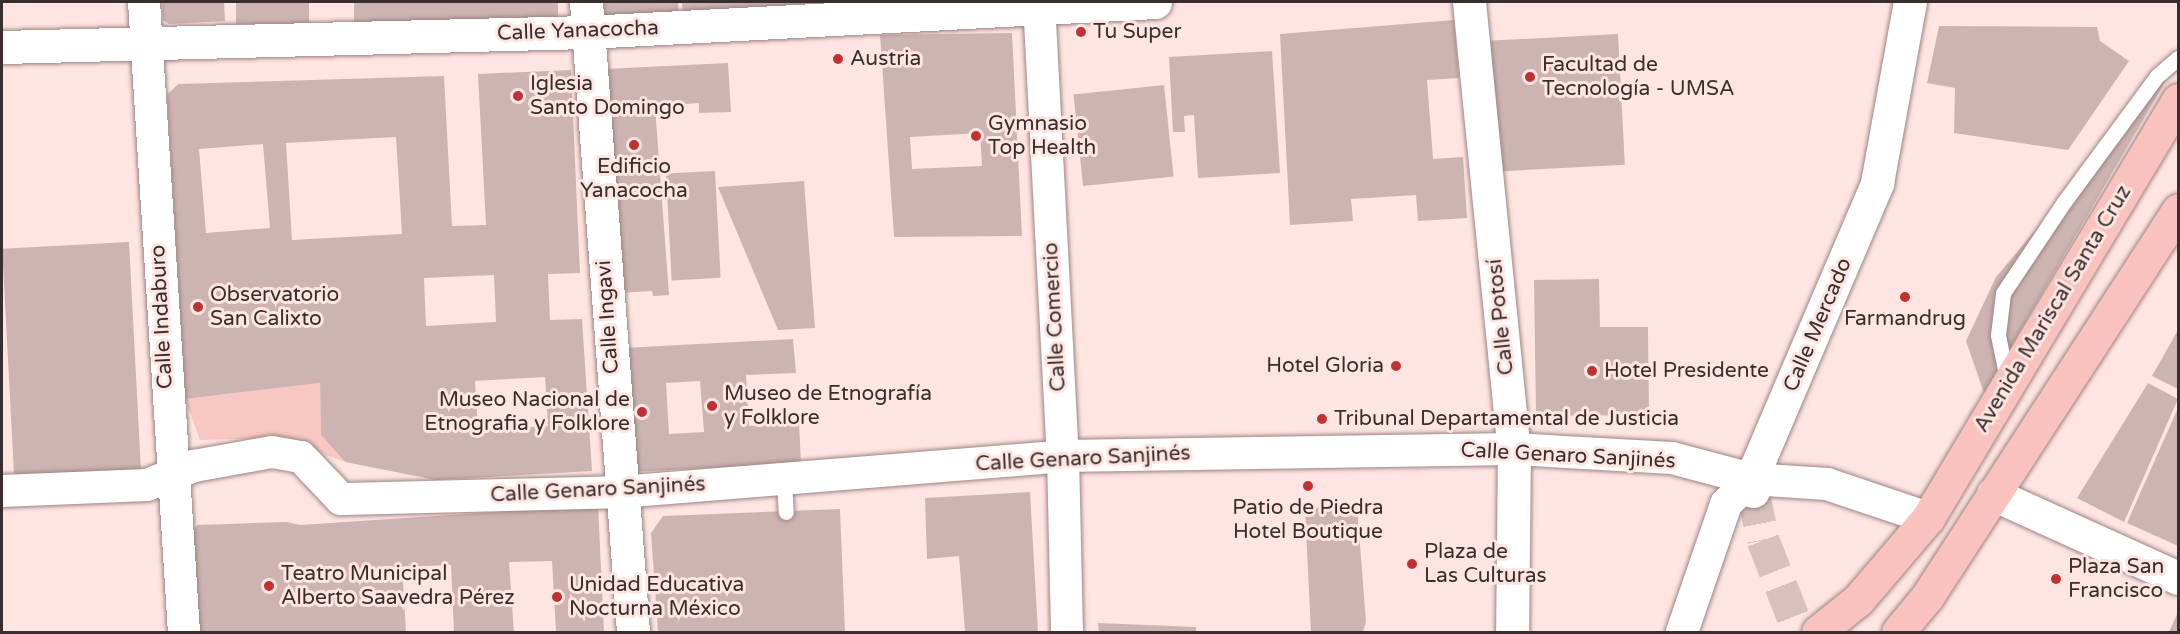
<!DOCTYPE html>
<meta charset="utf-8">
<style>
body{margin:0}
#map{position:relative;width:2180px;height:634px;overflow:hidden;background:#ffe5e2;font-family:"Varela Round",sans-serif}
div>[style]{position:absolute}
.green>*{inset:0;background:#f9c7c2}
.building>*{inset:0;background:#cdb4b2;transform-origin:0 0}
.secondary-tunnel>*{height:33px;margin-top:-16.5px;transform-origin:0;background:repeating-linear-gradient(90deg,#d7c0be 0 33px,transparent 0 49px)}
.roads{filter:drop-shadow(0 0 2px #9c8482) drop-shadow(0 0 2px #9c8482)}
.lane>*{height:15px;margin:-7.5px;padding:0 7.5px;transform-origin:7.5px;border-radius:7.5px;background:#fff}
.street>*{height:32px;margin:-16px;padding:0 16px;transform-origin:16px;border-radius:16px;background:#fff}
.secondary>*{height:33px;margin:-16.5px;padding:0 16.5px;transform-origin:16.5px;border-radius:16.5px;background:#fff}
.primary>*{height:33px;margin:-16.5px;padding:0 16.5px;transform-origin:16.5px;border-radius:16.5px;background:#fac2be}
.dots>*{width:16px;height:16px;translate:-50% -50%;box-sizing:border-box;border:3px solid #ffe5e2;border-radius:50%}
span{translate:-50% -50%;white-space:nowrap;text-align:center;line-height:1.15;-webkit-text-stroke:6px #ffe5e2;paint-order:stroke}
.street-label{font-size:21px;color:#382e2d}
.poi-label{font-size:21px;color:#382e2d}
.left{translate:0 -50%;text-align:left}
.right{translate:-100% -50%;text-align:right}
.frame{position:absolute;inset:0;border:3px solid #382e2d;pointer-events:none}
</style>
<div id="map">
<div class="green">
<div style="clip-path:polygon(320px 383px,321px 435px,345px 462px,280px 438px,200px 440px,185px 399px)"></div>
</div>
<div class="building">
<div style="clip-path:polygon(162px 2px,224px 2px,225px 21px,169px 24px,163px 20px)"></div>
<div style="left:236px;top:2px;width:73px;height:22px"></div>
<div style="left:354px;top:2px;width:204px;height:31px"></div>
<div style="clip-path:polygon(604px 2px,678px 2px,679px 20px,605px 23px)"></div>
<div style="clip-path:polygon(682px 2px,807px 2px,807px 13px,683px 19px)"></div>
<div style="clip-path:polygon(1454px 20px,1459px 78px,1427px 80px,1433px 159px,1463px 157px,1467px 218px,1418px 221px,1416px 195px,1351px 199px,1353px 221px,1290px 225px,1280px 34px)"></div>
<div style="clip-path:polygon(1939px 26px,2097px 27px,2100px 41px,2129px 61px,2068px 150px,1954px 133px,1955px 88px,1927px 83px)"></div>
<div style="clip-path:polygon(evenodd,1012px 33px,1022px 236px,894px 237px,880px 35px,1012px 33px,980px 133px,982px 166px,912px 169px,910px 137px,980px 133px)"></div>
<div style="left:1618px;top:34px;width:131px;height:136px;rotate:87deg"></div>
<div style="clip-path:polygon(1272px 51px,1280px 173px,1198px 178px,1194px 115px,1184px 116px,1185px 132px,1173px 132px,1169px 57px)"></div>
<div style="clip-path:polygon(728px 63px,731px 112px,699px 113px,699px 103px,655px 106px,669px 295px,653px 296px,652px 291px,617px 293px,605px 69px)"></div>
<div style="clip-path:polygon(2176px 63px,1984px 393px,1966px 341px,1996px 277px)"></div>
<div style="clip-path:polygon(evenodd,571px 70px,580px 273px,548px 274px,550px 320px,582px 319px,592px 471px,436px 480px,345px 462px,321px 435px,320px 383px,185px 399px,167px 95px,178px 84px,444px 76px,452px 226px,486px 225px,478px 74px,571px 70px,396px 137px,402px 234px,292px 240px,286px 143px,396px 137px,571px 70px,263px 144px,270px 228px,206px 233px,199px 149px,263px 144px,571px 70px,494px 275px,496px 322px,426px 326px,424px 278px,494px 275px,571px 70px,545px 377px,548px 426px,478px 430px,475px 381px,545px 377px)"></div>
<div style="left:1164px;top:85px;width:92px;height:91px;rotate:84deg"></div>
<div style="left:715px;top:171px;width:107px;height:49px;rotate:87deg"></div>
<div style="clip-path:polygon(804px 181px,815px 328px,778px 330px,718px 187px)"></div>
<div style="left:129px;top:242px;width:231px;height:127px;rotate:87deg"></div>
<div style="clip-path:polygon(1599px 279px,1600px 327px,1648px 327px,1649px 415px,1536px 416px,1534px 280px)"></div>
<div style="clip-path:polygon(2178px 330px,2178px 389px,2152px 376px)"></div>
<div style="clip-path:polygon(evenodd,793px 339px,796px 373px,746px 375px,749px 426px,799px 423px,801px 463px,630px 472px,623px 348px,793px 339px,700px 381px,704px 432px,669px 434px,666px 383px,700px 381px)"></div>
<div style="clip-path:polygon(2148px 383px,2178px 399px,2124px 522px,2077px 498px)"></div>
<div style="clip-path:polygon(2178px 408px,2178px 546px,2127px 523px)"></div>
<div style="clip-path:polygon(1030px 492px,1038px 632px,965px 632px,959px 556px,927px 559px,925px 498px)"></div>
<div style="clip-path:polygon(598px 505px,604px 632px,556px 632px,552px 561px,509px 562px,514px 632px,454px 632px,451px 565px,402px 567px,406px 632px,192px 632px,185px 540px,197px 525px,287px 522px,300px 525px)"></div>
<div style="clip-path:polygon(1357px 506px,1366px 622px,1363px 632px,1311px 632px,1305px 509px)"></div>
<div style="clip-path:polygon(840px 509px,845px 632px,658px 632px,651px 533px,663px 516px)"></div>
<div style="clip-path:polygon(2178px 612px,2178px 632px,2169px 632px)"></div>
<div style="clip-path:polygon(1098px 623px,1196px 627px,1196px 632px,1099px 632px)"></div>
</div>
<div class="secondary-tunnel">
<div style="left:1753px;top:491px;width:50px;rotate:78.5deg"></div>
<div style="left:1763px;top:540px;width:99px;rotate:68.6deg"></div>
</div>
<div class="roads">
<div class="lane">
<div style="left:2007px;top:379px;width:45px;rotate:-101.6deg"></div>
<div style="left:1998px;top:335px;width:42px;rotate:-83.2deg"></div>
<div style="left:2003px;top:293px;width:110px;rotate:-56.2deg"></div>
<div style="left:2064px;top:202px;width:157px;rotate:-53.6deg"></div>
<div style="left:2157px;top:76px;width:28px;rotate:-41deg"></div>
<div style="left:784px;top:479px;width:33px;rotate:87deg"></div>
</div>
<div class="street">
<div style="left:144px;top:2px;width:631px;rotate:86.37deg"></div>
<div style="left:1039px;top:2px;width:455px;rotate:87deg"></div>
<div style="left:1063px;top:456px;width:176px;rotate:88.7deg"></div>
<div style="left:2px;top:491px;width:145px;rotate:-2.4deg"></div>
<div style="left:147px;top:485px;width:51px;rotate:-22deg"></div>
<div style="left:194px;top:466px;width:79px;rotate:-10.2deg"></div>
<div style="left:272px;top:452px;width:29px;rotate:10deg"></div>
<div style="left:301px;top:457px;width:58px;rotate:46.4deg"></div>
<div style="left:341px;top:499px;width:279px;rotate:-1.4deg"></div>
<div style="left:620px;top:492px;width:444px;rotate:-4.6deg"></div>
<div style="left:1063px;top:456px;width:451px;rotate:-0.9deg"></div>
<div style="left:1514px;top:449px;width:158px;rotate:3.3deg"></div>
<div style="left:1672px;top:458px;width:82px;rotate:14.9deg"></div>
<div style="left:1751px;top:479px;width:76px;rotate:3.8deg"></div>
<div style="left:1827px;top:484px;width:107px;rotate:18.6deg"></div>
<div style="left:1682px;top:632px;width:135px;rotate:-71deg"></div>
<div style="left:1726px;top:504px;width:35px;rotate:-45deg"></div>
</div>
<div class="secondary">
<div style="left:586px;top:2px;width:632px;rotate:85.73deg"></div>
<div style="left:1469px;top:2px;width:449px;rotate:84.3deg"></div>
<div style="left:1514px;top:449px;width:183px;rotate:90.6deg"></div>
<div style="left:2px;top:47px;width:585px;rotate:-1.47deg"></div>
<div style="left:587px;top:32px;width:569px;rotate:-3.02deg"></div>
<div style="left:1753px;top:491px;width:12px;rotate:-99deg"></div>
<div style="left:1751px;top:479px;width:322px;rotate:-66.9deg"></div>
<div style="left:1877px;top:183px;width:184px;rotate:-79.7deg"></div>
<div style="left:1993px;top:494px;width:203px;rotate:24.4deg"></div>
</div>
<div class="primary">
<div style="left:1818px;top:632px;width:51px;rotate:-38.7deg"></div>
<div style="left:1858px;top:600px;width:108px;rotate:-49.5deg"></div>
<div style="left:1928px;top:518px;width:487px;rotate:-59.1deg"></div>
<div style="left:1898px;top:632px;width:45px;rotate:-50.4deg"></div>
<div style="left:1927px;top:597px;width:461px;rotate:-57deg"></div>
</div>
</div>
<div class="dots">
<div style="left:1081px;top:32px;background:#c03134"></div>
<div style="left:838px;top:59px;background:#c03134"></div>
<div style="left:1530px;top:77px;background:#c03134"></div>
<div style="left:518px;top:96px;background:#c03134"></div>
<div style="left:976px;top:136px;background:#c03134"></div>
<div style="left:634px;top:145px;background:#c03134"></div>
<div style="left:1905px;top:297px;background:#c03134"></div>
<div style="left:198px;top:307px;background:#c03134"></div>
<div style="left:1396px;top:366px;background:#c03134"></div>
<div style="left:1592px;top:371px;background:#c03134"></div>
<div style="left:712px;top:406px;background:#c03134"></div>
<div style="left:642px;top:412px;background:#c03134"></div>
<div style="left:1322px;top:419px;background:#c03134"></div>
<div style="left:1308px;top:486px;background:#c03134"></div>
<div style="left:1412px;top:564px;background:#c03134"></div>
<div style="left:2056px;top:579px;background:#c03134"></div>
<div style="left:269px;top:586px;background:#c03134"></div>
<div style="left:557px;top:597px;background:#c03134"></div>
</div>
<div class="street-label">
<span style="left:578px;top:31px;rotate:-2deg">Calle Yanacocha</span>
<span style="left:2053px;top:309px;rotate:-59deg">Avenida Mariscal Santa Cruz</span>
<span style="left:162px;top:317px;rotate:-93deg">Calle Indaburo</span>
<span style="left:608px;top:317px;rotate:-94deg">Calle Ingavi</span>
<span style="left:1055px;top:317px;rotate:-93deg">Calle Comercio</span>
<span style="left:1501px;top:317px;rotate:-96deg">Calle Potosí</span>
<span style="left:1818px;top:325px;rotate:-67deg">Calle Mercado</span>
<span style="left:1568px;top:456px;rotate:3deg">Calle Genaro Sanjinés</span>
<span style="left:1083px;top:459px;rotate:-3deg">Calle Genaro Sanjinés</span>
<span style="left:598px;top:490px;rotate:-3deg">Calle Genaro Sanjinés</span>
</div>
<div class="poi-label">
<span class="left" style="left:1093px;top:32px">Tu Super</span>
<span class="left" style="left:850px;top:59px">Austria</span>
<span class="left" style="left:1542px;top:77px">Facultad de<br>Tecnología - UMSA</span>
<span class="left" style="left:530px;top:96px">Iglesia<br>Santo Domingo</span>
<span class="left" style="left:988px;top:136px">Gymnasio<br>Top Health</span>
<span style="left:634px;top:179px">Edificio<br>Yanacocha</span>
<span class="left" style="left:210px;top:307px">Observatorio<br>San Calixto</span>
<span style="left:1905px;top:319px">Farmandrug</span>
<span class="right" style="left:1384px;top:366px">Hotel Gloria</span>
<span class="left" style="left:1604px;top:371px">Hotel Presidente</span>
<span class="left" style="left:724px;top:406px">Museo de Etnografía<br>y Folklore</span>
<span class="right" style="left:630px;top:412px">Museo Nacional de<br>Etnografia y Folklore</span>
<span class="left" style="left:1334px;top:419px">Tribunal Departamental de Justicia</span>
<span style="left:1308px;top:520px">Patio de Piedra<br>Hotel Boutique</span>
<span class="left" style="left:1424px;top:564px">Plaza de<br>Las Culturas</span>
<span class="left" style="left:2068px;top:579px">Plaza San<br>Francisco</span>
<span class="left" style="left:281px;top:586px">Teatro Municipal<br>Alberto Saavedra Pérez</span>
<span class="left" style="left:569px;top:597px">Unidad Educativa<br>Nocturna México</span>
</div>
<div class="frame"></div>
</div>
